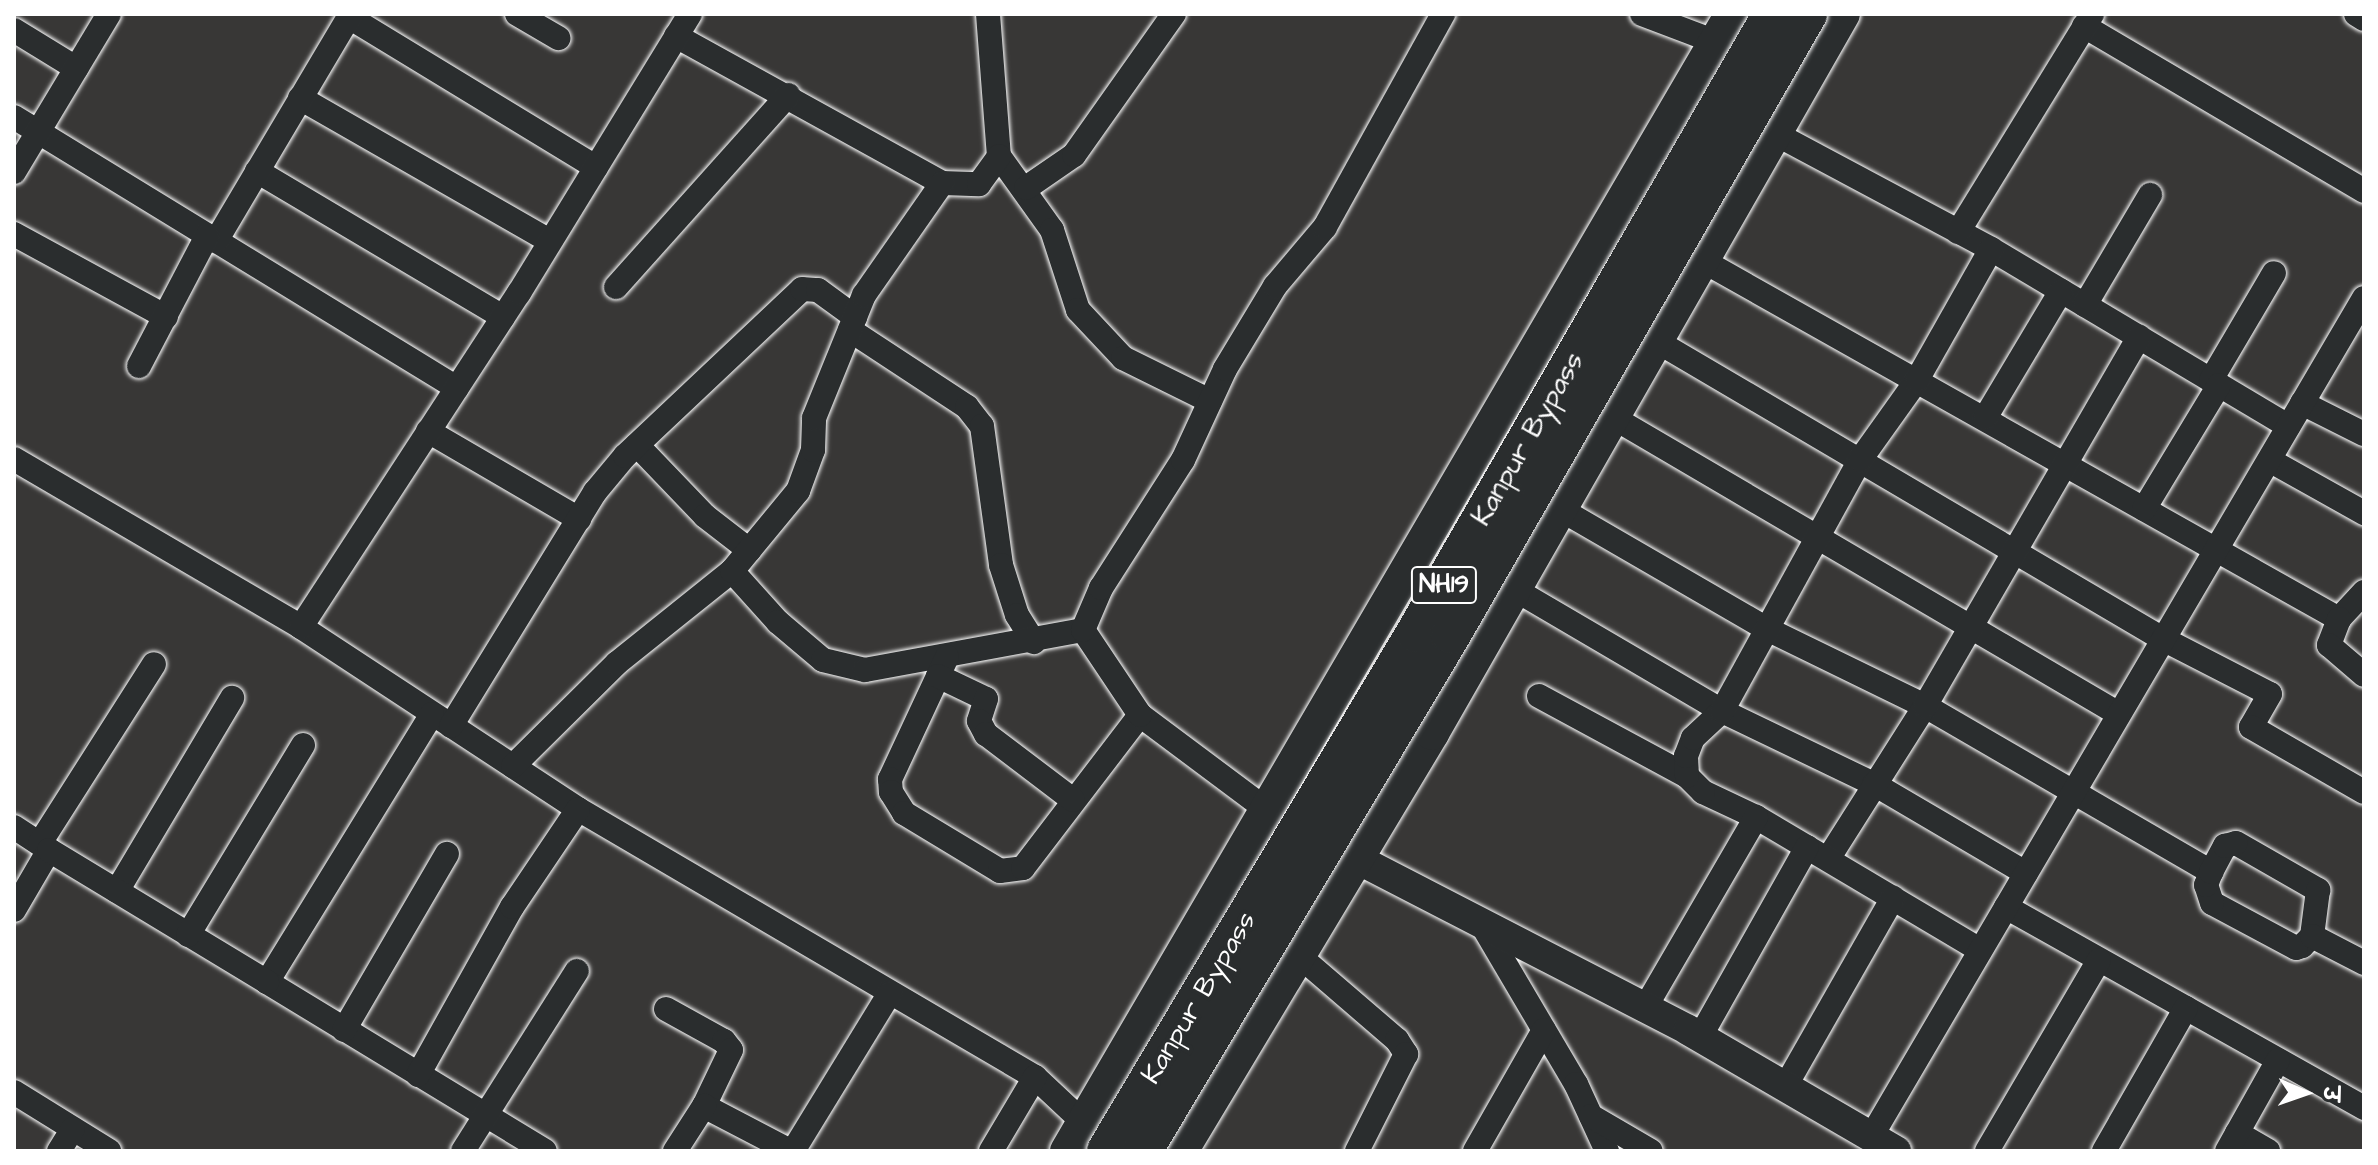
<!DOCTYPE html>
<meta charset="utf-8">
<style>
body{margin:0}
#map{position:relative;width:2378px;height:1165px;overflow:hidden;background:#383736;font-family:"Architects Daughter","Playpen Sans Deva",sans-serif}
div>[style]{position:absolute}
.roads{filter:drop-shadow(0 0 2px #fff) drop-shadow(0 0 2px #fff)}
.minor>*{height:24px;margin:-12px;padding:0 12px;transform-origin:12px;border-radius:12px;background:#2a2d2e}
.tertiary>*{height:30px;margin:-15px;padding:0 15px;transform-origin:15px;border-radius:15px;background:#2a2d2e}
.secondary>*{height:34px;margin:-17px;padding:0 17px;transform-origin:17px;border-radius:17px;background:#2a2d2e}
.bridges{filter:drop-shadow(0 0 2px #fff) drop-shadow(0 0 2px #fff)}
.trunk-bridge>*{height:40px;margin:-20px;padding:0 20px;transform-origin:20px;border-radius:20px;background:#2a2d2e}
span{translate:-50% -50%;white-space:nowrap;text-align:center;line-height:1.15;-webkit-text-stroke:8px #2a2d2e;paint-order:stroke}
.shield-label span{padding:2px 6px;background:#2a2d2e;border:2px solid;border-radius:6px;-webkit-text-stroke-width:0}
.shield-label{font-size:26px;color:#fff;font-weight:700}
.street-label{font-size:28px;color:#fff}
.frame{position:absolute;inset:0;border:16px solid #fff;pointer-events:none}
.north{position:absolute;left:2266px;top:1053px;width:80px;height:80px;-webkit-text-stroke:6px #2a2d2e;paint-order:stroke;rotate:92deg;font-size:22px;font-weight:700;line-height:32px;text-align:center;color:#fff}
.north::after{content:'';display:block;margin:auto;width:28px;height:36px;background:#fff;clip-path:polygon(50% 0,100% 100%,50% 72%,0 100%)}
</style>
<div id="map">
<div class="roads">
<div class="minor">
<div style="left:517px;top:14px;width:48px;rotate:30.3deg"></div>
<div style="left:988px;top:14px;width:142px;rotate:85.6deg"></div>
<div style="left:999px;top:156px;width:91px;rotate:54.4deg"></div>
<div style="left:1052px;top:230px;width:84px;rotate:72deg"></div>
<div style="left:1078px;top:310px;width:66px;rotate:46.8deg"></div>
<div style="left:1123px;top:358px;width:97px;rotate:26.3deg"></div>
<div style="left:1642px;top:14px;width:79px;rotate:20.7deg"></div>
<div style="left:2356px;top:14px;width:9px;rotate:32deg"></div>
<div style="left:349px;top:17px;width:289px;rotate:31.3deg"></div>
<div style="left:2084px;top:26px;width:325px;rotate:30.5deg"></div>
<div style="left:14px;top:30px;width:73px;rotate:31.5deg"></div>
<div style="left:676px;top:36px;width:304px;rotate:28.9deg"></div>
<div style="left:942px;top:183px;width:37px;rotate:2deg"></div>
<div style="left:979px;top:184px;width:34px;rotate:-54deg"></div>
<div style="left:300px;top:98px;width:288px;rotate:29.8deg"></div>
<div style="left:14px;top:117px;width:519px;rotate:31.46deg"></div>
<div style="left:1776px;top:134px;width:244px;rotate:28.1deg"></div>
<div style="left:1991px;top:249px;width:346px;rotate:30.8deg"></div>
<div style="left:257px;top:171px;width:286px;rotate:30.7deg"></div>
<div style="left:14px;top:172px;width:184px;rotate:-59deg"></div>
<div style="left:1026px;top:188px;width:58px;rotate:-34.5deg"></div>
<div style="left:1074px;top:155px;width:173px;rotate:-54.7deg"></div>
<div style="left:1958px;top:232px;width:256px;rotate:-58.4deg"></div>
<div style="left:14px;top:234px;width:173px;rotate:28.6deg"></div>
<div style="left:216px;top:241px;width:264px;rotate:-59.3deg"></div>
<div style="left:1705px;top:262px;width:728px;rotate:29.38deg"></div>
<div style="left:616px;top:287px;width:258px;rotate:-48.1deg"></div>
<div style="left:2085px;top:305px;width:128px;rotate:-59.4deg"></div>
<div style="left:850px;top:330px;width:140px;rotate:33.3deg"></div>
<div style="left:967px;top:407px;width:24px;rotate:52deg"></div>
<div style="left:982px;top:426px;width:140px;rotate:82.2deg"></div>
<div style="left:1001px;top:565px;width:52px;rotate:72.3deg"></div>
<div style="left:1017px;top:615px;width:32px;rotate:58deg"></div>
<div style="left:1658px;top:342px;width:586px;rotate:30.46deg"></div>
<div style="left:2163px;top:639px;width:120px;rotate:27.2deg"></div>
<div style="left:2270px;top:694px;width:38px;rotate:120deg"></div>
<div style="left:2251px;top:727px;width:130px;rotate:29.9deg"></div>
<div style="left:139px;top:366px;width:147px;rotate:-62.4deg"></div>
<div style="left:2211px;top:380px;width:124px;rotate:-59.5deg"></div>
<div style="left:2302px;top:403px;width:69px;rotate:26.6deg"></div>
<div style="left:1614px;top:418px;width:585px;rotate:30.38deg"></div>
<div style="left:1985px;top:418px;width:148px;rotate:-59.1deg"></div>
<div style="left:428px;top:431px;width:175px;rotate:30.2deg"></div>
<div style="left:637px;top:445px;width:98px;rotate:46.2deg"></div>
<div style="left:705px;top:516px;width:56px;rotate:37.7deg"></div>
<div style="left:14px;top:459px;width:333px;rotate:30.3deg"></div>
<div style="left:301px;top:627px;width:331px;rotate:33.3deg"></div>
<div style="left:578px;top:809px;width:530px;rotate:30.39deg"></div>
<div style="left:1035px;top:1077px;width:67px;rotate:43.2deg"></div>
<div style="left:2271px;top:461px;width:107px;rotate:29.2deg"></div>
<div style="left:1560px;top:509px;width:239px;rotate:30.1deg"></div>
<div style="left:1767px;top:629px;width:176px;rotate:26deg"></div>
<div style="left:1925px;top:706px;width:331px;rotate:30.1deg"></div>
<div style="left:2144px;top:509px;width:145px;rotate:-58.8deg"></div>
<div style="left:732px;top:571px;width:69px;rotate:48deg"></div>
<div style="left:778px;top:622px;width:59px;rotate:40.2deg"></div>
<div style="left:823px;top:660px;width:43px;rotate:13.4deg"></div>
<div style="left:865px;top:670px;width:222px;rotate:-10.4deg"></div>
<div style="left:1514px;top:589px;width:241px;rotate:30.4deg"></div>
<div style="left:1722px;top:711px;width:169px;rotate:25.7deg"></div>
<div style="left:1874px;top:784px;width:176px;rotate:30.4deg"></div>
<div style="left:2364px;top:592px;width:37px;rotate:133deg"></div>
<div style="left:2339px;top:619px;width:28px;rotate:111deg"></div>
<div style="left:2329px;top:645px;width:46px;rotate:40.6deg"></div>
<div style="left:301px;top:627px;width:399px;rotate:-56.9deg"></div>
<div style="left:519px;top:293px;width:327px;rotate:-58.5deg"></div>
<div style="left:947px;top:657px;width:135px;rotate:115deg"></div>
<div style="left:890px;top:779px;width:13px;rotate:86deg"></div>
<div style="left:891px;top:792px;width:25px;rotate:58deg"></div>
<div style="left:904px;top:813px;width:112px;rotate:31.1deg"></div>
<div style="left:1000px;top:871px;width:23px;rotate:-7deg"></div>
<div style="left:1023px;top:868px;width:193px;rotate:-52.6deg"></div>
<div style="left:938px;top:676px;width:53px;rotate:25.6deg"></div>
<div style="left:986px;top:699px;width:23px;rotate:108deg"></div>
<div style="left:979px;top:721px;width:15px;rotate:62deg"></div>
<div style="left:986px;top:734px;width:109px;rotate:37.2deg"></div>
<div style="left:1539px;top:696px;width:168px;rotate:28.4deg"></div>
<div style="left:432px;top:714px;width:315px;rotate:121.6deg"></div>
<div style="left:267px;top:982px;width:325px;rotate:31.3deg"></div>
<div style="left:451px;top:726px;width:275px;rotate:-58.4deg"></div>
<div style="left:595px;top:492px;width:47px;rotate:-50.2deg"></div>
<div style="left:625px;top:456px;width:243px;rotate:-43.3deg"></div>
<div style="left:802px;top:289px;width:16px;rotate:4deg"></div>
<div style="left:818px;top:290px;width:46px;rotate:36.1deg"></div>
<div style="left:513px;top:766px;width:146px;rotate:-44.7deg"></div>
<div style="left:617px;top:663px;width:147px;rotate:-38.7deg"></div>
<div style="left:732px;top:571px;width:104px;rotate:-50.5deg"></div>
<div style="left:798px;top:491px;width:44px;rotate:-69.9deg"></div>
<div style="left:813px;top:450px;width:32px;rotate:-88deg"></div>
<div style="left:814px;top:418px;width:133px;rotate:-67.9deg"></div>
<div style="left:864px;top:295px;width:136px;rotate:-55.1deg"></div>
<div style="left:1267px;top:810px;width:159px;rotate:-143.2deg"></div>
<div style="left:1140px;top:715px;width:102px;rotate:-123.8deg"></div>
<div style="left:1083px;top:630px;width:46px;rotate:-66.8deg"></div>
<div style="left:1101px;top:588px;width:152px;rotate:-57.4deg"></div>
<div style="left:1183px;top:460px;width:100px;rotate:-65.2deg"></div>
<div style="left:1225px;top:369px;width:97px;rotate:-58.9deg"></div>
<div style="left:1275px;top:286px;width:77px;rotate:-49.7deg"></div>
<div style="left:1325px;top:227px;width:244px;rotate:-61deg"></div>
<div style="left:14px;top:827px;width:42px;rotate:33.3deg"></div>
<div style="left:40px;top:843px;width:212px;rotate:-57.5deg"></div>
<div style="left:2236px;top:843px;width:95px;rotate:29.8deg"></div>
<div style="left:2318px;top:890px;width:46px;rotate:97.4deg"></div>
<div style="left:2312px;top:936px;width:14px;rotate:135deg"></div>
<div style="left:2302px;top:946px;width:6px;rotate:162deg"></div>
<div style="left:2296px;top:948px;width:95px;rotate:-151.8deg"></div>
<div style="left:2212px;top:903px;width:19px;rotate:-108deg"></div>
<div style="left:2206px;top:885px;width:14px;rotate:-69deg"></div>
<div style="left:2211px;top:872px;width:30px;rotate:-62deg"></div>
<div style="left:2225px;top:846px;width:11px;rotate:-15deg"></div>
<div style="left:1828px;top:859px;width:181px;rotate:-57.6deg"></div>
<div style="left:1925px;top:706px;width:427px;rotate:-59.9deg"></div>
<div style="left:117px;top:891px;width:225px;rotate:-59.2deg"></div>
<div style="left:2006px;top:907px;width:411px;rotate:29.3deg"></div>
<div style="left:14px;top:910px;width:69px;rotate:-59.7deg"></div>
<div style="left:49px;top:850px;width:255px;rotate:31.2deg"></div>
<div style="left:1481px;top:923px;width:187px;rotate:59.5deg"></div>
<div style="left:1576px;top:1084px;width:74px;rotate:65.2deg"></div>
<div style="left:188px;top:935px;width:222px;rotate:-58.8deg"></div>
<div style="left:2312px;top:936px;width:59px;rotate:27.4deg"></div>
<div style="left:1980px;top:950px;width:261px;rotate:-149.3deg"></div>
<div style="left:1756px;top:817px;width:59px;rotate:-154.7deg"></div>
<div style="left:1703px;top:792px;width:23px;rotate:-135deg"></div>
<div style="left:1687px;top:776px;width:20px;rotate:-93deg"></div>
<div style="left:1686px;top:756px;width:19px;rotate:-69deg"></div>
<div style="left:1693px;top:738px;width:40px;rotate:-43deg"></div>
<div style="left:1722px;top:711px;width:286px;rotate:-61.2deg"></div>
<div style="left:1860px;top:460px;width:98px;rotate:-54.5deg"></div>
<div style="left:1917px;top:380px;width:150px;rotate:-60.5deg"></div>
<div style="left:1297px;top:954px;width:132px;rotate:40.7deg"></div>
<div style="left:1397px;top:1040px;width:17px;rotate:57deg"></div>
<div style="left:1406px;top:1054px;width:109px;rotate:116.8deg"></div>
<div style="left:1645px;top:1008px;width:221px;rotate:-59.8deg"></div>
<div style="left:666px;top:1009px;width:66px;rotate:28.9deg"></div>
<div style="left:724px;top:1041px;width:11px;rotate:52deg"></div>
<div style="left:731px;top:1050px;width:62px;rotate:115.7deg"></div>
<div style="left:704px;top:1106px;width:97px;rotate:27.6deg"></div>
<div style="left:344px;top:1030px;width:204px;rotate:-59.7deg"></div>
<div style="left:1700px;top:1037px;width:218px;rotate:-60.6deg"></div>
<div style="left:418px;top:1075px;width:193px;rotate:-60.8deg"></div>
<div style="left:512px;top:907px;width:118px;rotate:-56deg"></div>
<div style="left:1785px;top:1087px;width:218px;rotate:-60.3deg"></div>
<div style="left:14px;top:1092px;width:112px;rotate:31.8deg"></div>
<div style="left:1591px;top:1116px;width:69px;rotate:30.3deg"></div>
<div style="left:2237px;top:1133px;width:36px;rotate:30deg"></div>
<div style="left:1871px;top:1137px;width:973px;rotate:-59.56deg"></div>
<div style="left:59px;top:1151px;width:26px;rotate:-58deg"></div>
<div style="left:463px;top:1151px;width:213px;rotate:-57.7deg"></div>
<div style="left:675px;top:1151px;width:54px;rotate:-57.2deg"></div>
<div style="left:793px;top:1151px;width:185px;rotate:-58.5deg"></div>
<div style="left:991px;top:1151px;width:86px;rotate:-59.3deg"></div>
<div style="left:1475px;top:1151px;width:139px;rotate:-60.3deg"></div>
<div style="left:1987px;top:1151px;width:221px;rotate:-59.6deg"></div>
<div style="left:2104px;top:1151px;width:165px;rotate:-60.2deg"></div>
<div style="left:2227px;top:1151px;width:104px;rotate:-60.7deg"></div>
</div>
<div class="tertiary">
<div style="left:1336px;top:848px;width:396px;rotate:27.3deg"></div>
<div style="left:1688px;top:1030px;width:241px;rotate:30.2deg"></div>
</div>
<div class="secondary">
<div style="left:1067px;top:1151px;width:1317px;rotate:-59.68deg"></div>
<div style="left:1181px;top:1151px;width:488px;rotate:-59deg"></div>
<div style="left:1432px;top:733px;width:828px;rotate:-60.25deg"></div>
</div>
</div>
<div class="bridges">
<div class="trunk-bridge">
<div style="left:1107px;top:1151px;width:603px;rotate:-59.18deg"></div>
<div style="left:1416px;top:633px;width:715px;rotate:-60.03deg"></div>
<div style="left:1142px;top:1151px;width:602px;rotate:-59.13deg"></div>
<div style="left:1451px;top:634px;width:715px;rotate:-60.14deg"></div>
</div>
</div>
<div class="shield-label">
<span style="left:1444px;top:585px">NH19</span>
</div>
<div class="street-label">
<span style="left:1528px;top:439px;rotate:-60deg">Kanpur Bypass</span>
<span style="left:1199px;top:998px;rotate:-59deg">Kanpur Bypass</span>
</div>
<div class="frame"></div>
<div class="north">उ</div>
</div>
